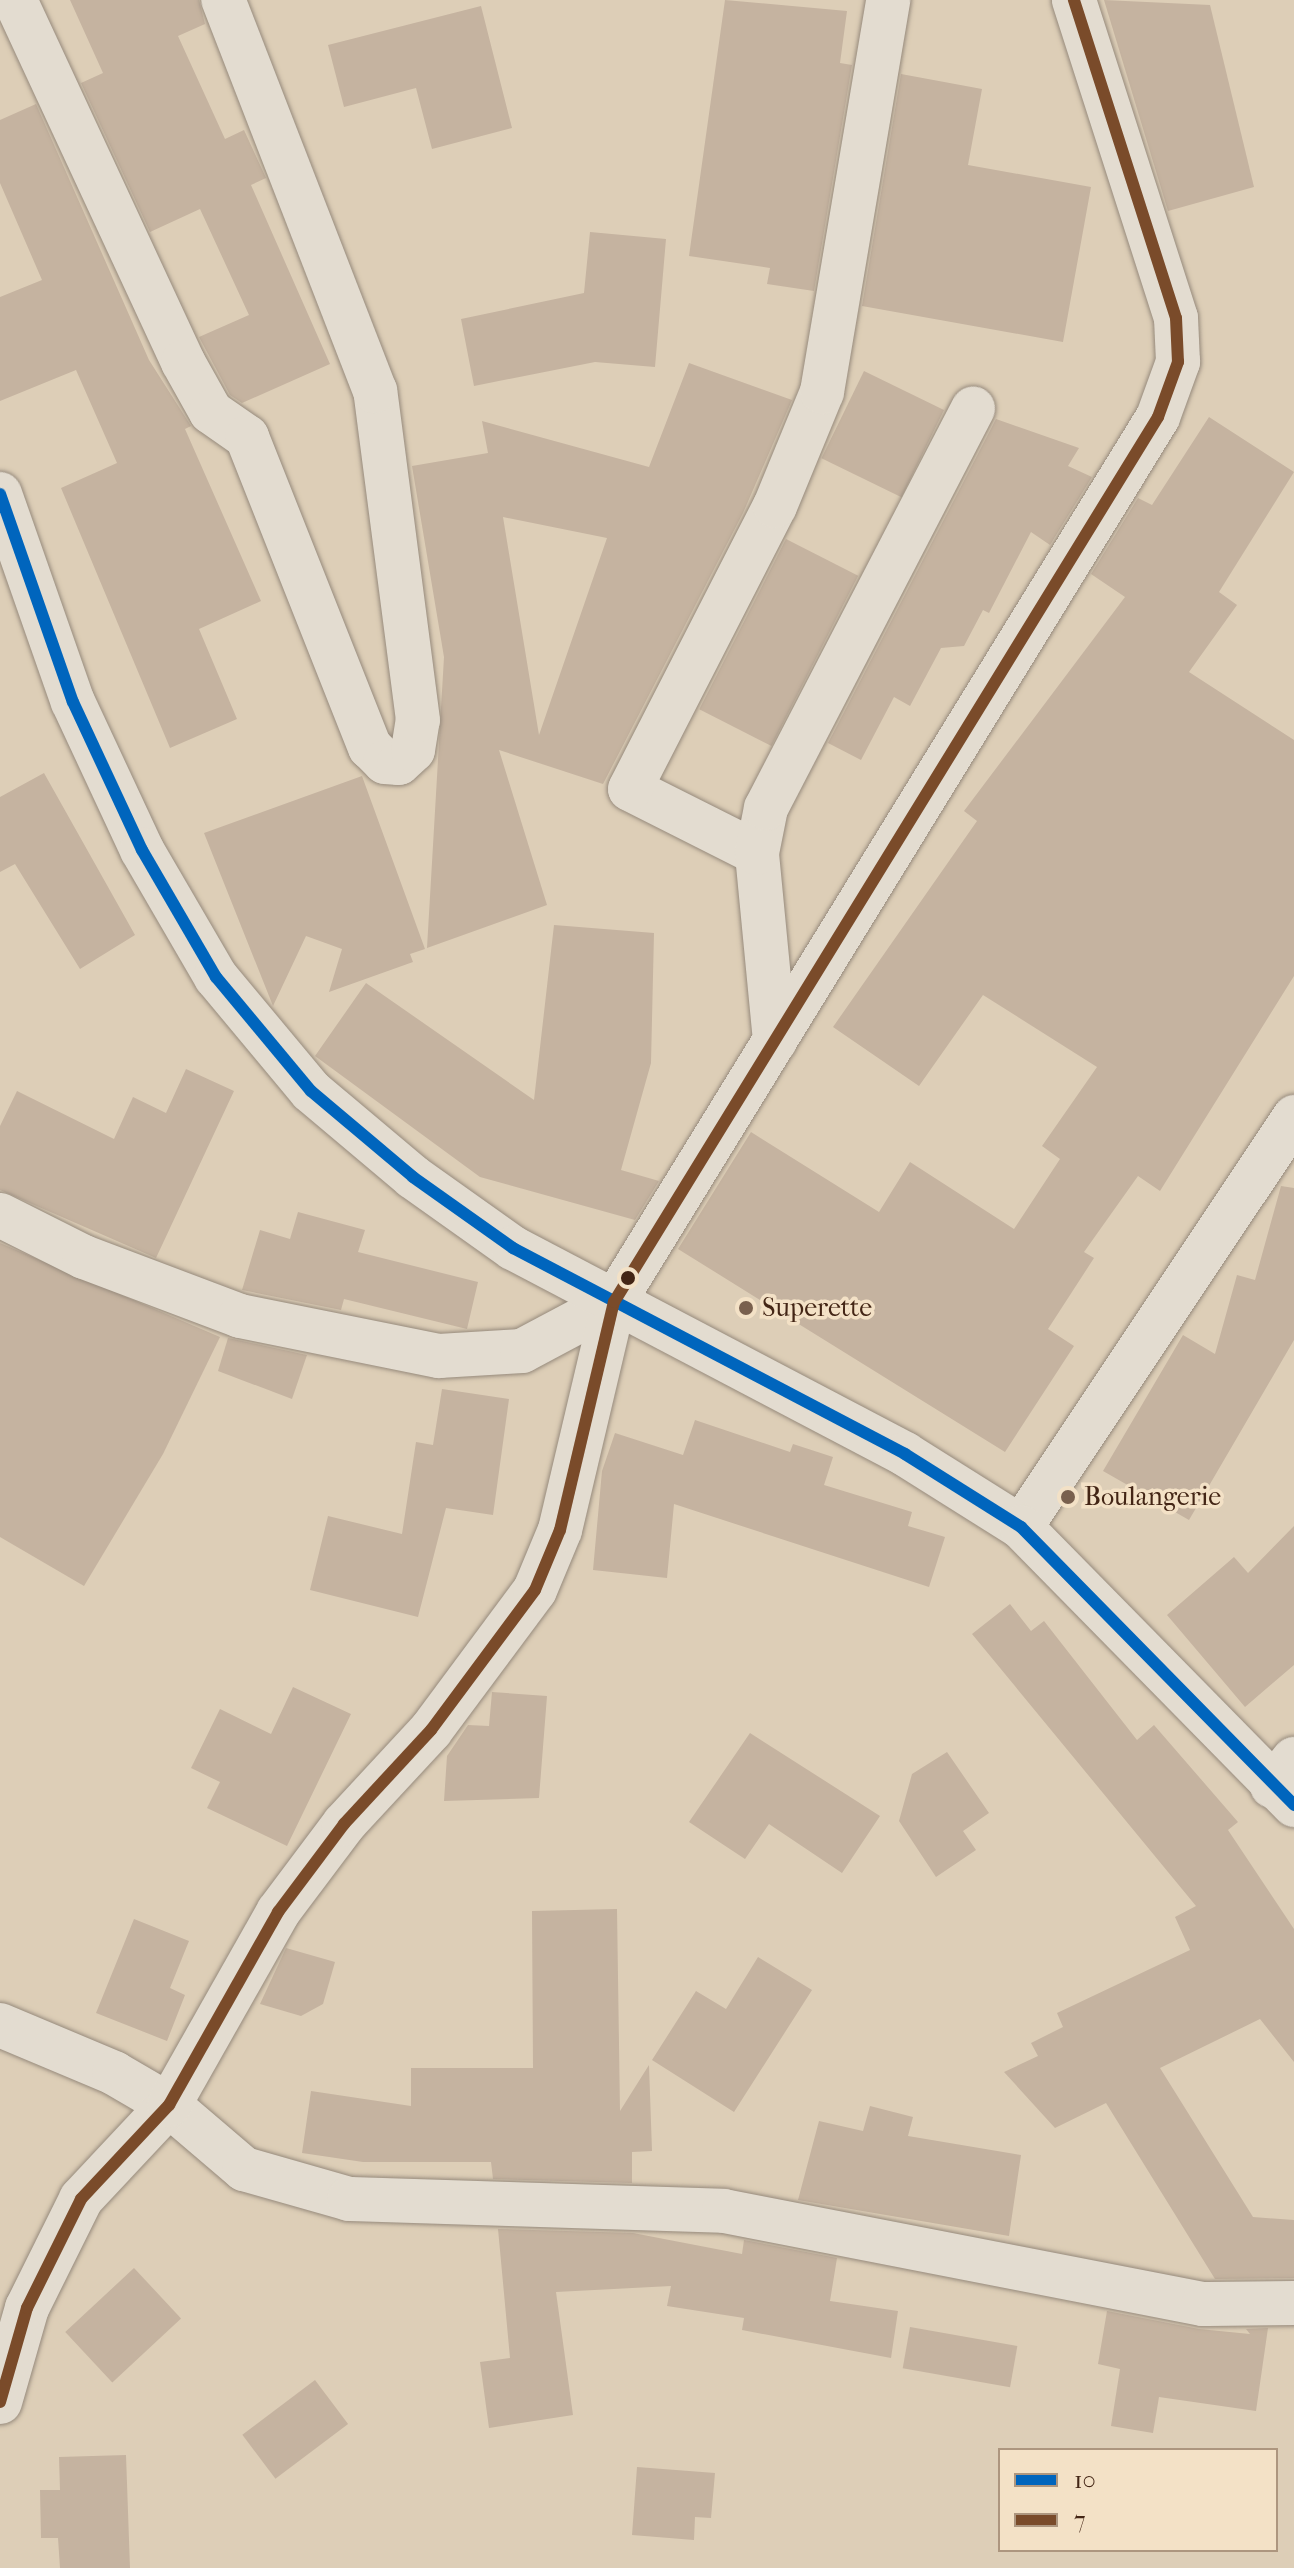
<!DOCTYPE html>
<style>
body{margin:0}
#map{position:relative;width:1294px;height:2568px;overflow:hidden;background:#ddceb7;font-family:"IM FELL French Canon",serif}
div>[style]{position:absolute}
.building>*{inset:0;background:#c5b3a0;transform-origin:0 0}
.roads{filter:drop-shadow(0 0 2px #968a7c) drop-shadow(0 0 2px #968a7c)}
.minor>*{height:44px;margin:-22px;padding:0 22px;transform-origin:22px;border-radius:22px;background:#e3dcd0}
.tertiary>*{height:44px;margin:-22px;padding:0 22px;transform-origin:22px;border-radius:22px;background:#e3dcd0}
.bus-1>*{height:12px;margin:-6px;padding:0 6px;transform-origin:6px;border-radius:6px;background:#0065bd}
.bus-2>*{height:12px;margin:-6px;padding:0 6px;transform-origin:6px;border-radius:6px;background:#7a4b2a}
.dots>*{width:22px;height:22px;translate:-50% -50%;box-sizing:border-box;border:4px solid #f3e1c6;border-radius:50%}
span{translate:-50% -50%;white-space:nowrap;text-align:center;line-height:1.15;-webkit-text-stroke:7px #f3e1c6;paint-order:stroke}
.poi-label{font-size:26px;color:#432515}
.left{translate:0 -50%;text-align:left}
.legend{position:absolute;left:998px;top:2448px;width:280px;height:104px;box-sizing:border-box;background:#f3e1c6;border:2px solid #ad967f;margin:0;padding:10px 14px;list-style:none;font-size:24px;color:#432515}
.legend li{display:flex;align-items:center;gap:16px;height:40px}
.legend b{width:40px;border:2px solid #ad967f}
</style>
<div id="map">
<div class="building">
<div style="clip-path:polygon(70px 0,199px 0,205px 24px,178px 36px,225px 139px,244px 130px,266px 178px,251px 185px,330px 364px,242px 403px,230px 395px,199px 337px,249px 315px,200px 209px,150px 232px,81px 83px,103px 73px)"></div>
<div style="clip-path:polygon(725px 0,847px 11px,840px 63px,852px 65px,814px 291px,767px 284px,770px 268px,689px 256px)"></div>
<div style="clip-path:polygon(1104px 0,1210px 5px,1254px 187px,1168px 211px)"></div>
<div style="clip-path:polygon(481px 6px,512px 128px,432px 149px,416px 88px,344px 107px,328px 45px)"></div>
<div style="clip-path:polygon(901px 74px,982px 89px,968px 165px,1091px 187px,1063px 342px,862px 306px)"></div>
<div style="clip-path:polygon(36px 104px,149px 360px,191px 426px,185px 429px,261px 601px,199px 629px,237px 719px,170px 748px,61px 488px,117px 463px,76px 370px,0 401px,0 297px,42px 280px,0 183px,0 120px)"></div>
<div style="clip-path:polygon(590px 232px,666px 239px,655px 367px,595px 362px,474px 386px,461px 319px,584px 293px)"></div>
<div style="clip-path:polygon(evenodd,689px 363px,792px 400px,743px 513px,603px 784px,499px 750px,547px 905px,427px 948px,444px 657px,412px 466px,488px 453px,482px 421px,649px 467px,689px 363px,503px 517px,607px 538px,539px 735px,503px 517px)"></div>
<div style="left:864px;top:371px;width:89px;height:97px;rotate:26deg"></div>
<div style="clip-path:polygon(1209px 417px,1294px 472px,1219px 592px,1237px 605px,1189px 672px,1294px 740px,1294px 976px,1160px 1191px,1138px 1176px,1084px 1252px,1094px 1258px,1048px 1329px,1074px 1346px,1005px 1452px,678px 1249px,751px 1132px,879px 1212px,910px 1162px,1014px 1229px,1060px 1159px,1042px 1146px,1097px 1067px,983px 995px,919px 1086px,833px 1027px,977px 821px,964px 811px,1125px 597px,1091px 574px,1138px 498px,1152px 505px)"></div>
<div style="clip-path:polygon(996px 419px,1079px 448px,1068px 466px,1092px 477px,1050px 545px,1031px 532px,989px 613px,983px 610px,964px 646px,941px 648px,910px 706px,894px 697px,861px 760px,828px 743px)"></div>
<div style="left:786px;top:539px;width:81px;height:191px;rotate:27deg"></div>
<div style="clip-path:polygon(44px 773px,135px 935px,80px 969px,15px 864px,0 872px,0 797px)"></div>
<div style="clip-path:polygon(362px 776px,425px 949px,410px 954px,413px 962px,329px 992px,342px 949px,306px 936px,273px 1006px,204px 833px)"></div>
<div style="clip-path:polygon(554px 925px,654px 933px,651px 1063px,621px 1170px,659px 1181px,635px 1220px,480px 1177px,315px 1056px,366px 983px,534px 1100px)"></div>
<div style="clip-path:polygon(186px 1069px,234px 1091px,156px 1258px,0 1190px,0 1126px,17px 1091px,114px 1139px,133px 1097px,166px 1113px)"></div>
<div style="clip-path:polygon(1281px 1186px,1294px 1188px,1294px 1340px,1189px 1520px,1103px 1471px,1183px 1335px,1215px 1354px,1237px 1275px,1255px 1280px)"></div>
<div style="clip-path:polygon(298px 1212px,365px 1230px,358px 1252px,478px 1282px,467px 1329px,344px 1299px,341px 1310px,242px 1290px,260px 1230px,290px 1239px)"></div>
<div style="clip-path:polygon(0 1243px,220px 1337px,163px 1454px,84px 1586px,0 1537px)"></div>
<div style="clip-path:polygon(228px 1338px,307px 1355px,292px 1399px,218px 1371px)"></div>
<div style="clip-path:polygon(442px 1389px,509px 1399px,493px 1515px,446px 1508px,418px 1617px,310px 1590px,328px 1516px,402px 1534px,416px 1442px,433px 1445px)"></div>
<div style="clip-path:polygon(695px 1420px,790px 1452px,793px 1444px,833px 1457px,824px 1485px,912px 1512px,908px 1526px,945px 1537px,929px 1587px,674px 1504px,667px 1578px,593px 1570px,602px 1471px,615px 1433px,683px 1455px)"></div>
<div style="clip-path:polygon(1294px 1526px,1294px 1665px,1245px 1707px,1167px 1615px,1234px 1557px,1248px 1573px)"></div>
<div style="clip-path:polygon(1010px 1604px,1031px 1631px,1044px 1621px,1137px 1740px,1154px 1725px,1238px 1822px,1228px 1830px,1294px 1929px,1294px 2062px,1260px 2019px,1160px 2068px,1253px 2217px,1294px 2220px,1294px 2278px,1215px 2279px,1106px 2103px,1055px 2128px,1004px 2072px,1038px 2056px,1031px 2043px,1063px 2027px,1057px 2013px,1190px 1950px,1175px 1917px,1196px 1906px,972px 1634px)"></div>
<div style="clip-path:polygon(293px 1687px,351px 1714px,287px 1846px,207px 1808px,220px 1782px,191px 1768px,220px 1709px,271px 1734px)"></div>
<div style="clip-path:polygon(492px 1692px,547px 1696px,539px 1798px,444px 1801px,447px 1756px,468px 1725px,489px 1726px)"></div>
<div style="clip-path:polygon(750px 1733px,880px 1816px,842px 1873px,769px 1824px,745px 1859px,689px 1822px)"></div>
<div style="clip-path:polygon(947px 1752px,989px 1813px,963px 1831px,976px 1850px,936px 1877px,899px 1821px,912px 1774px)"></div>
<div style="clip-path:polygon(617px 1909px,620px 2111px,649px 2065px,652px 2151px,632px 2152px,632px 2183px,493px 2179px,491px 2162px,363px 2162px,302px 2153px,311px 2091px,411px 2106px,411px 2068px,533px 2068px,532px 1911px)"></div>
<div style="clip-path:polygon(134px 1919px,189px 1941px,170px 1988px,185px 1995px,167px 2041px,96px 2013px)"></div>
<div style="clip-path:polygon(286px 1948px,335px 1962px,323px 2004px,301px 2016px,260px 2004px)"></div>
<div style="clip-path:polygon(758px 1957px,812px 1990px,734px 2112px,652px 2060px,696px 1991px,726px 2009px)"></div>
<div style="clip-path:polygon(870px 2106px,913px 2117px,908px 2136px,1021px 2155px,1009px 2236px,798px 2200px,819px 2121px,863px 2131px)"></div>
<div style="clip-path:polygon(498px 2229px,633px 2233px,742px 2254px,744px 2240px,837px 2258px,830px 2301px,898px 2311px,891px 2358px,742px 2330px,744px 2318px,667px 2306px,671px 2286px,556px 2292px,573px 2415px,489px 2428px,480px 2362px,510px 2358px)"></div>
<div style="left:134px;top:2268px;width:69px;height:94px;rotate:47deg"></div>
<div style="clip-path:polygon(1107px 2311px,1199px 2329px,1250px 2334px,1246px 2329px,1268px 2328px,1256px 2411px,1159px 2397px,1153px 2433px,1111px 2426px,1120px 2369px,1098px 2364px)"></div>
<div style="left:910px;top:2327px;width:109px;height:42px;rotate:10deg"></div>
<div style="left:315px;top:2380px;width:55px;height:91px;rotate:53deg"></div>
<div style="clip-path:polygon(126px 2455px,130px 2568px,60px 2568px,58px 2538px,41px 2538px,40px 2490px,60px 2490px,59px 2457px)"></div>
<div style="clip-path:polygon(637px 2467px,715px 2473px,711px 2518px,695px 2517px,694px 2540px,632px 2535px)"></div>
</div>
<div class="roads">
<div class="minor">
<div style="left:15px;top:0;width:399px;rotate:65.1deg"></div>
<div style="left:183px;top:362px;width:57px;rotate:60.8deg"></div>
<div style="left:211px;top:412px;width:44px;rotate:34.8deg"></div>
<div style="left:247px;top:437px;width:334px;rotate:68.4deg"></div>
<div style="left:370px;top:747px;width:21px;rotate:45deg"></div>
<div style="left:385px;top:762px;width:14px;rotate:4deg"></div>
<div style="left:399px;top:763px;width:19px;rotate:-43deg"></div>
<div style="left:413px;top:750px;width:30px;rotate:-81deg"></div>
<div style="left:418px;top:720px;width:332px;rotate:-97.4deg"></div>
<div style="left:375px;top:391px;width:420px;rotate:-111.2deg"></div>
<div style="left:757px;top:853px;width:142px;rotate:-153.3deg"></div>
<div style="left:630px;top:789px;width:318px;rotate:-62.9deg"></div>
<div style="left:775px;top:506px;width:123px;rotate:-67.6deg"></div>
<div style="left:822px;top:392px;width:398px;rotate:-80.4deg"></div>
<div style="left:775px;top:1041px;width:189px;rotate:-95.5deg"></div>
<div style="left:757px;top:853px;width:46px;rotate:-78.7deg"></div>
<div style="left:766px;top:808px;width:450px;rotate:-62.6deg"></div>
<div style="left:0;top:1215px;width:94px;rotate:26.6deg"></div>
<div style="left:84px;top:1257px;width:167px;rotate:20.7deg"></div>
<div style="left:240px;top:1316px;width:203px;rotate:11.4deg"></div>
<div style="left:439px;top:1356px;width:83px;rotate:-3.4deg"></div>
<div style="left:522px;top:1351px;width:104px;rotate:-28deg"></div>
<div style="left:1021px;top:1527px;width:493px;rotate:-56.3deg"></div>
<div style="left:1272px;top:1786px;width:35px;rotate:-51deg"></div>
<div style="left:0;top:2025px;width:124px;rotate:22.8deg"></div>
<div style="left:114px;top:2073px;width:64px;rotate:30.2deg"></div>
<div style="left:169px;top:2105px;width:99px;rotate:40.5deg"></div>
<div style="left:244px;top:2169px;width:109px;rotate:15.9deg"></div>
<div style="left:349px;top:2199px;width:375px;rotate:1.8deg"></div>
<div style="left:724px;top:2211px;width:488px;rotate:11deg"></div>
<div style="left:1203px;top:2304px;width:91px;rotate:-0.6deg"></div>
<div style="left:0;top:2402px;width:98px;rotate:-74deg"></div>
<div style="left:27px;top:2308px;width:122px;rotate:-63.6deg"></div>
<div style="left:81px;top:2199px;width:129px;rotate:-46.9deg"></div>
<div style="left:169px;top:2105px;width:222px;rotate:-60.5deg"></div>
<div style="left:278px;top:1912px;width:110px;rotate:-53.1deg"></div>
<div style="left:344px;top:1824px;width:128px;rotate:-47.2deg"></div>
<div style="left:431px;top:1730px;width:174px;rotate:-53.4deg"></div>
<div style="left:535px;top:1590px;width:65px;rotate:-67.4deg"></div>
<div style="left:560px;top:1530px;width:234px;rotate:-76.7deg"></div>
<div style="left:614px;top:1302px;width:1039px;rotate:-58.42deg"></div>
<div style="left:1158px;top:417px;width:59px;rotate:-70deg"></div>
<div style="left:1178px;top:362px;width:44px;rotate:-92.6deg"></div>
<div style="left:1176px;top:318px;width:334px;rotate:-107.8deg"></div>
</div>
<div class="tertiary">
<div style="left:0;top:494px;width:220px;rotate:70.7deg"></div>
<div style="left:73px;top:702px;width:163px;rotate:65deg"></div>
<div style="left:142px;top:850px;width:147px;rotate:59.8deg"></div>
<div style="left:216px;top:977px;width:148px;rotate:50.2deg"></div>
<div style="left:311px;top:1091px;width:133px;rotate:40.1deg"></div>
<div style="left:413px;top:1177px;width:123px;rotate:35.4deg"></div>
<div style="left:513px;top:1248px;width:443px;rotate:27.7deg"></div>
<div style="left:905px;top:1454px;width:137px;rotate:32.2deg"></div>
<div style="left:1021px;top:1527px;width:390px;rotate:45.5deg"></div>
</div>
</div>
<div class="bus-1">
<div style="left:0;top:494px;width:220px;rotate:70.7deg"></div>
<div style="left:73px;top:702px;width:163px;rotate:65deg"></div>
<div style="left:142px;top:850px;width:147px;rotate:59.8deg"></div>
<div style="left:216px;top:977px;width:148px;rotate:50.2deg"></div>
<div style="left:311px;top:1091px;width:133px;rotate:40.1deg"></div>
<div style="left:413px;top:1177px;width:123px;rotate:35.4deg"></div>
<div style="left:513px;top:1248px;width:443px;rotate:27.7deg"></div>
<div style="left:905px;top:1454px;width:137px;rotate:32.2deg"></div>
<div style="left:1021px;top:1527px;width:390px;rotate:45.5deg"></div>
</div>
<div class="bus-2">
<div style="left:0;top:2402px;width:98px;rotate:-74deg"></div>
<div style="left:27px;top:2308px;width:122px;rotate:-63.6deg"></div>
<div style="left:81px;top:2199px;width:129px;rotate:-46.9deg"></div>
<div style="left:169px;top:2105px;width:222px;rotate:-60.5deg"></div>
<div style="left:278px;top:1912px;width:110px;rotate:-53.1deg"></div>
<div style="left:344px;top:1824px;width:128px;rotate:-47.2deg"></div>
<div style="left:431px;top:1730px;width:174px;rotate:-53.4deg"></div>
<div style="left:535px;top:1590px;width:65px;rotate:-67.4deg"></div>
<div style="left:560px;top:1530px;width:234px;rotate:-76.7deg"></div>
<div style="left:614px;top:1302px;width:1039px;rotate:-58.42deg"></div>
<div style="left:1158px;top:417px;width:59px;rotate:-70deg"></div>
<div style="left:1178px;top:362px;width:44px;rotate:-92.6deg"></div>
<div style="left:1176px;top:318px;width:334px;rotate:-107.8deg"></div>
</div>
<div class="dots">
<div style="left:628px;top:1278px;background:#432515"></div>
<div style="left:746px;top:1308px;background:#79604e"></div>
<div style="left:1068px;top:1497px;background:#79604e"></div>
</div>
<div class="poi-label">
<span class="left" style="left:762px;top:1308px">Superette</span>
<span class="left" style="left:1084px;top:1497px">Boulangerie</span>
</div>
<ul class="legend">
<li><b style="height:10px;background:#0065bd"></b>10</li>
<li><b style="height:10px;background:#7a4b2a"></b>7</li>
</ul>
</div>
